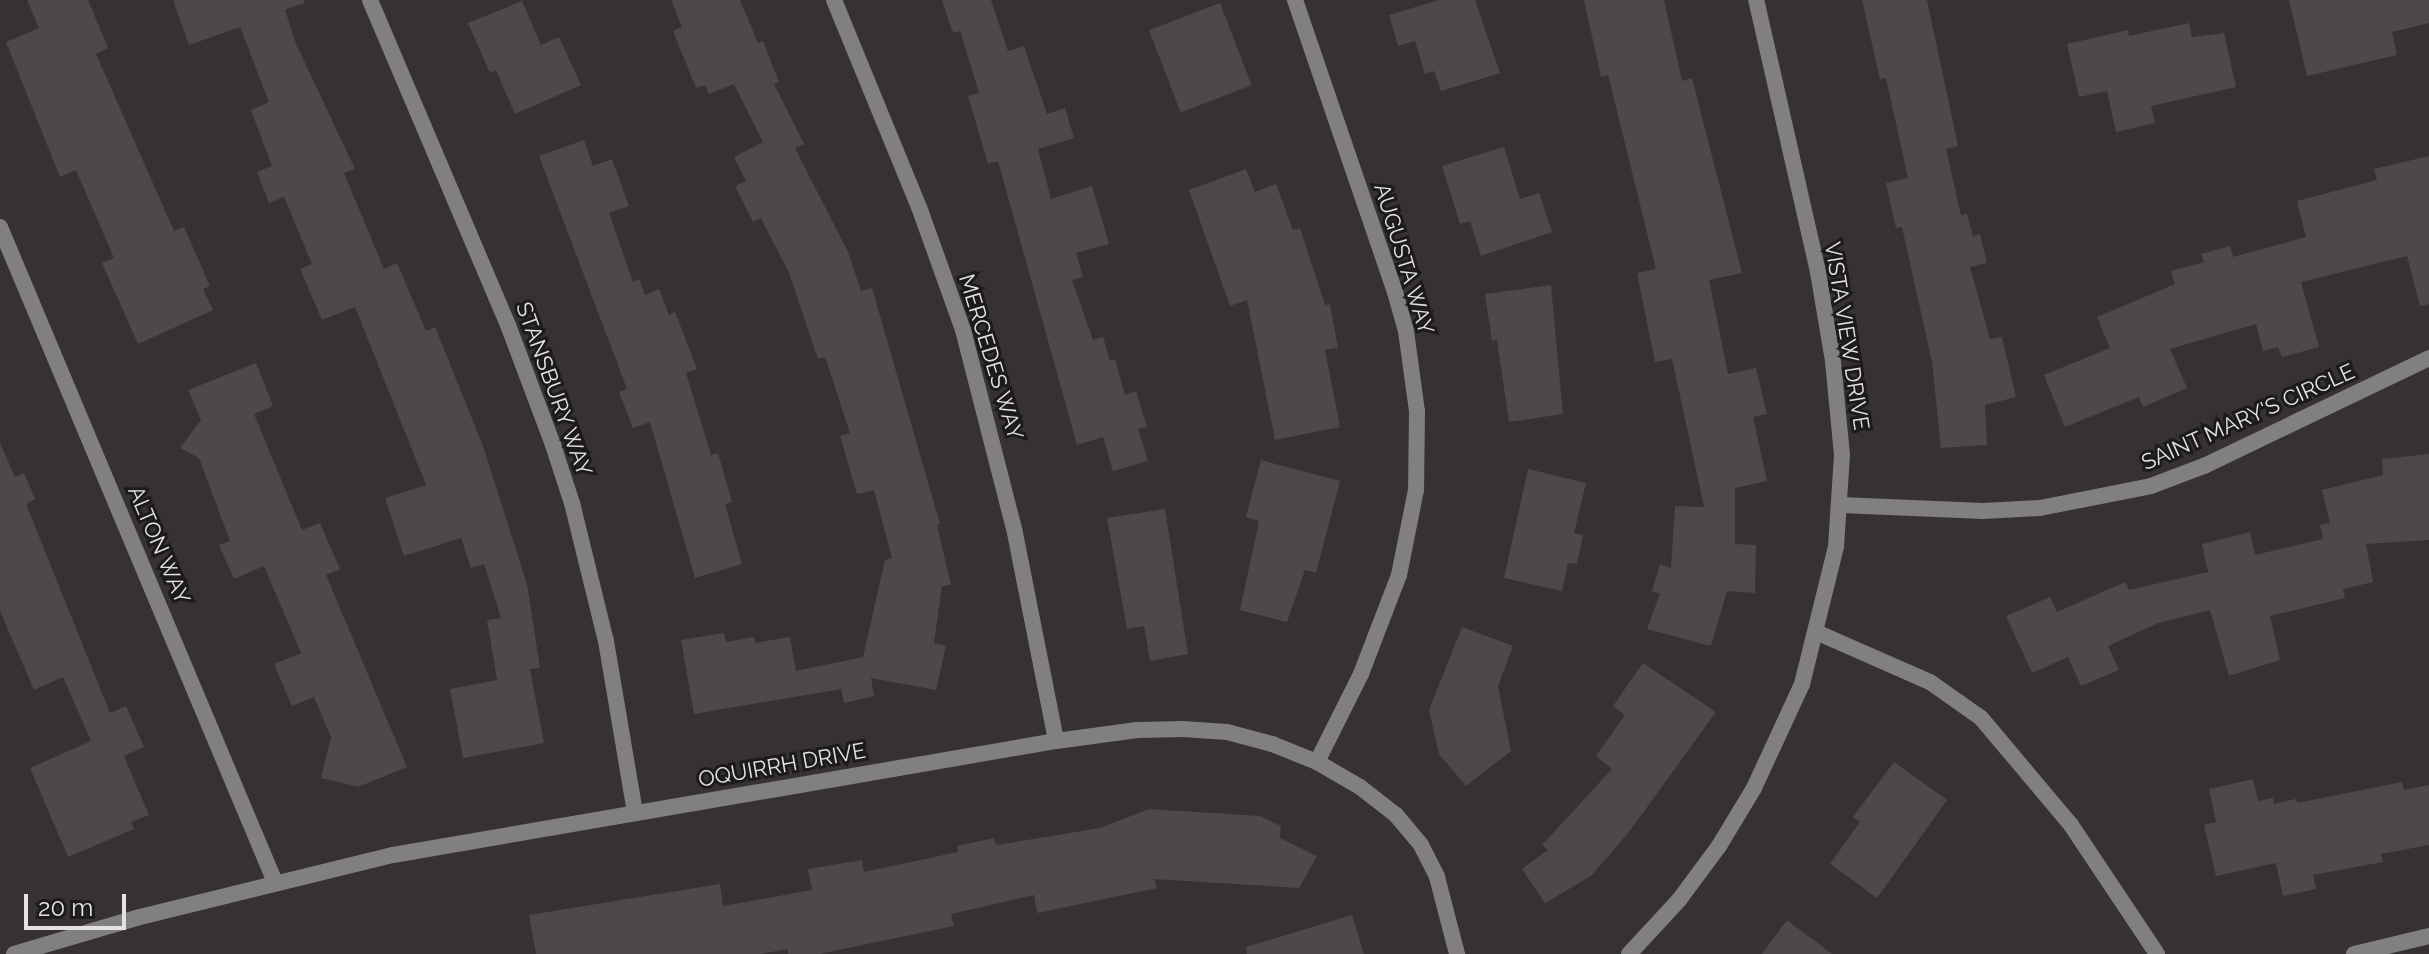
<!DOCTYPE html>
<style>
body{margin:0}
#map{position:relative;width:2429px;height:954px;overflow:hidden;background:#353231;font-family:Raleway,sans-serif}
div>[style]{position:absolute}
.building>*{inset:0;background:#4d4948;transform-origin:0 0}
.minor>*{height:16px;margin:-8px;padding:0 8px;transform-origin:8px;border-radius:8px;background:#81807f}
span{translate:-50% -50%;white-space:nowrap;text-align:center;line-height:1.15;-webkit-text-stroke:6px #1c1a1a;paint-order:stroke}
.street-label{font-size:22px;color:#e5e3e2}
.scale{position:absolute;left:24px;top:894px;width:102px;height:36px;box-sizing:border-box;border:4px solid #e5e3e2;border-top:0;padding-left:10px;font-size:24px;line-height:28px;white-space:nowrap;color:#e5e3e2;-webkit-text-stroke:6px #1c1a1a;paint-order:stroke}
</style>
<div id="map">
<div class="building">
<div style="clip-path:polygon(27px 0,88px 0,108px 48px,96px 54px,174px 231px,184px 227px,210px 286px,203px 289px,213px 310px,138px 344px,102px 263px,114px 258px,76px 170px,60px 177px,6px 42px,39px 28px)"></div>
<div style="clip-path:polygon(173px 0,304px 0,304px 3px,285px 10px,296px 44px,355px 169px,344px 173px,384px 269px,397px 263px,426px 331px,435px 327px,483px 446px,527px 584px,540px 668px,530px 669px,544px 743px,463px 758px,450px 689px,497px 680px,487px 620px,501px 618px,484px 564px,471px 568px,461px 538px,404px 556px,385px 498px,426px 485px,355px 307px,322px 320px,300px 269px,312px 264px,284px 197px,269px 203px,257px 172px,272px 166px,251px 110px,269px 102px,240px 27px,189px 45px)"></div>
<div style="clip-path:polygon(671px 0,740px 0,758px 43px,763px 41px,779px 82px,774px 84px,804px 144px,795px 148px,848px 252px,861px 291px,872px 288px,940px 524px,937px 525px,951px 585px,942px 586px,934px 643px,946px 646px,936px 690px,871px 678px,874px 696px,844px 703px,841px 689px,694px 714px,681px 640px,724px 633px,726px 642px,754px 637px,755px 643px,790px 637px,796px 671px,863px 657px,885px 560px,892px 558px,874px 490px,857px 494px,840px 436px,850px 433px,825px 357px,818px 359px,789px 273px,761px 218px,753px 222px,735px 186px,746px 181px,734px 157px,763px 142px,734px 84px,709px 94px,705px 85px,696px 88px,673px 31px,682px 27px)"></div>
<div style="clip-path:polygon(942px 0,991px 0,1008px 51px,1024px 46px,1047px 114px,1065px 108px,1074px 138px,1038px 149px,1051px 199px,1092px 186px,1109px 244px,1076px 253px,1083px 277px,1072px 280px,1093px 340px,1103px 337px,1110px 361px,1115px 359px,1125px 395px,1136px 391px,1147px 427px,1138px 429px,1148px 461px,1113px 471px,1103px 437px,1077px 445px,998px 161px,988px 164px,968px 96px,979px 93px,960px 31px,953px 33px)"></div>
<div style="clip-path:polygon(1439px 0,1475px 0,1500px 73px,1441px 91px,1434px 71px,1425px 74px,1415px 41px,1398px 46px,1389px 15px)"></div>
<div style="clip-path:polygon(1584px 0,1664px 0,1682px 81px,1692px 78px,1742px 273px,1709px 280px,1728px 374px,1756px 368px,1767px 414px,1753px 417px,1767px 481px,1735px 488px,1735px 544px,1756px 545px,1755px 593px,1727px 591px,1711px 646px,1647px 629px,1660px 594px,1652px 591px,1660px 564px,1671px 568px,1675px 506px,1704px 507px,1672px 359px,1655px 362px,1637px 273px,1656px 269px,1608px 75px,1601px 77px)"></div>
<div style="clip-path:polygon(1862px 0,1927px 0,1958px 146px,1946px 149px,1961px 215px,1967px 214px,1973px 236px,1980px 234px,1987px 263px,1970px 267px,1990px 339px,2002px 337px,2016px 397px,1985px 405px,1987px 445px,1941px 448px,1932px 362px,1902px 227px,1896px 228px,1886px 183px,1908px 178px,1886px 78px,1880px 79px)"></div>
<div style="clip-path:polygon(2289px 0,2429px 0,2429px 23px,2392px 32px,2397px 55px,2307px 76px)"></div>
<div style="clip-path:polygon(522px 1px,541px 45px,559px 37px,581px 85px,515px 114px,496px 70px,490px 73px,468px 23px)"></div>
<div style="left:1220px;top:3px;width:88px;height:76px;rotate:69deg"></div>
<div style="clip-path:polygon(2189px 23px,2192px 37px,2224px 33px,2236px 87px,2151px 106px,2155px 123px,2116px 132px,2107px 91px,2079px 97px,2067px 44px,2128px 30px,2129px 36px)"></div>
<div style="clip-path:polygon(584px 140px,593px 166px,612px 159px,629px 206px,609px 213px,633px 282px,639px 279px,645px 295px,659px 289px,669px 315px,675px 312px,697px 369px,686px 373px,711px 455px,718px 453px,732px 502px,725px 504px,742px 564px,695px 578px,650px 422px,633px 428px,619px 392px,627px 389px,539px 156px)"></div>
<div style="clip-path:polygon(1504px 147px,1520px 199px,1539px 193px,1552px 232px,1481px 256px,1470px 221px,1460px 224px,1442px 166px)"></div>
<div style="clip-path:polygon(2429px 156px,2429px 304px,2420px 306px,2407px 256px,2301px 282px,2319px 347px,2282px 357px,2278px 347px,2263px 351px,2256px 324px,2170px 349px,2187px 388px,2143px 407px,2139px 397px,2065px 427px,2044px 375px,2110px 348px,2097px 317px,2175px 284px,2171px 271px,2204px 262px,2201px 254px,2230px 246px,2233px 257px,2306px 237px,2297px 201px,2377px 180px,2374px 169px)"></div>
<div style="clip-path:polygon(1246px 169px,1255px 192px,1276px 184px,1293px 230px,1300px 228px,1325px 305px,1330px 304px,1338px 348px,1325px 350px,1340px 427px,1275px 440px,1247px 300px,1230px 306px,1189px 190px)"></div>
<div style="clip-path:polygon(1551px 285px,1563px 414px,1509px 422px,1497px 340px,1492px 341px,1485px 294px)"></div>
<div style="clip-path:polygon(256px 363px,273px 406px,254px 414px,302px 530px,320px 523px,340px 569px,326px 575px,407px 767px,358px 787px,321px 778px,331px 737px,314px 697px,292px 706px,274px 664px,301px 653px,264px 566px,234px 579px,219px 545px,230px 541px,199px 458px,180px 448px,201px 420px,188px 390px)"></div>
<div style="clip-path:polygon(0 443px,15px 477px,24px 473px,35px 499px,26px 504px,110px 713px,126px 706px,144px 747px,124px 756px,149px 815px,131px 822px,134px 829px,68px 857px,30px 768px,91px 741px,63px 677px,34px 690px,0 611px)"></div>
<div style="clip-path:polygon(2429px 454px,2429px 540px,2366px 544px,2373px 582px,2343px 589px,2345px 598px,2270px 616px,2280px 660px,2229px 676px,2210px 610px,2158px 623px,2108px 646px,2119px 670px,2081px 686px,2068px 657px,2032px 673px,2006px 616px,2050px 597px,2057px 612px,2125px 582px,2129px 590px,2208px 572px,2202px 544px,2250px 532px,2255px 555px,2323px 539px,2320px 525px,2330px 523px,2322px 490px,2383px 475px,2382px 459px)"></div>
<div style="clip-path:polygon(1261px 460px,1340px 481px,1316px 573px,1305px 570px,1287px 622px,1240px 610px,1259px 521px,1246px 517px)"></div>
<div style="clip-path:polygon(1528px 469px,1586px 483px,1574px 533px,1583px 535px,1577px 564px,1568px 563px,1562px 591px,1504px 578px)"></div>
<div style="clip-path:polygon(1165px 509px,1188px 654px,1150px 661px,1144px 626px,1127px 629px,1107px 518px)"></div>
<div style="clip-path:polygon(1462px 627px,1513px 646px,1498px 686px,1511px 751px,1466px 786px,1439px 754px,1429px 710px)"></div>
<div style="clip-path:polygon(1643px 663px,1716px 712px,1629px 832px,1591px 876px,1545px 903px,1522px 869px,1548px 850px,1542px 845px,1612px 769px,1596px 756px,1625px 715px,1613px 706px)"></div>
<div style="clip-path:polygon(1894px 762px,1947px 800px,1877px 898px,1830px 864px,1860px 822px,1853px 817px)"></div>
<div style="clip-path:polygon(2253px 779px,2258px 801px,2273px 798px,2274px 804px,2296px 799px,2297px 803px,2402px 782px,2404px 790px,2429px 785px,2429px 845px,2381px 854px,2383px 862px,2313px 875px,2316px 889px,2283px 896px,2276px 863px,2216px 876px,2204px 825px,2216px 822px,2209px 789px)"></div>
<div style="clip-path:polygon(1149px 809px,1260px 816px,1281px 826px,1280px 838px,1317px 856px,1299px 888px,1154px 879px,1157px 888px,1037px 913px,1034px 895px,951px 914px,954px 926px,819px 954px,788px 954px,788px 949px,760px 954px,536px 954px,529px 915px,720px 884px,723px 906px,812px 890px,808px 869px,862px 860px,864px 872px,958px 852px,957px 846px,994px 838px,996px 845px,1100px 828px)"></div>
<div style="clip-path:polygon(1352px 915px,1364px 954px,1247px 954px,1246px 947px)"></div>
<div style="clip-path:polygon(1787px 920px,1832px 954px,1762px 954px)"></div>
</div>
<div class="minor">
<div style="left:370px;top:0;width:353px;rotate:67deg"></div>
<div style="left:508px;top:325px;width:128px;rotate:69.4deg"></div>
<div style="left:553px;top:445px;width:61px;rotate:71.9deg"></div>
<div style="left:572px;top:503px;width:142px;rotate:76.2deg"></div>
<div style="left:606px;top:641px;width:173px;rotate:80.4deg"></div>
<div style="left:834px;top:0;width:224px;rotate:67.7deg"></div>
<div style="left:919px;top:207px;width:131px;rotate:70.3deg"></div>
<div style="left:963px;top:330px;width:204px;rotate:75.6deg"></div>
<div style="left:1014px;top:528px;width:217px;rotate:78.8deg"></div>
<div style="left:1295px;top:0;width:309px;rotate:71.1deg"></div>
<div style="left:1395px;top:292px;width:41px;rotate:74.2deg"></div>
<div style="left:1406px;top:331px;width:81px;rotate:82.2deg"></div>
<div style="left:1417px;top:411px;width:79px;rotate:90.7deg"></div>
<div style="left:1416px;top:490px;width:87px;rotate:101.3deg"></div>
<div style="left:1399px;top:575px;width:106px;rotate:111deg"></div>
<div style="left:1361px;top:674px;width:98px;rotate:116.6deg"></div>
<div style="left:0;top:227px;width:710px;rotate:67.23deg"></div>
<div style="left:1841px;top:505px;width:142px;rotate:2.4deg"></div>
<div style="left:1983px;top:511px;width:57px;rotate:-3deg"></div>
<div style="left:2040px;top:508px;width:113px;rotate:-11.2deg"></div>
<div style="left:2151px;top:486px;width:57px;rotate:-20.7deg"></div>
<div style="left:2204px;top:466px;width:250px;rotate:-25.6deg"></div>
<div style="left:1816px;top:632px;width:124px;rotate:23.7deg"></div>
<div style="left:1930px;top:682px;width:62px;rotate:35.2deg"></div>
<div style="left:1981px;top:718px;width:140px;rotate:49.9deg"></div>
<div style="left:2071px;top:825px;width:155px;rotate:56.3deg"></div>
<div style="left:14px;top:954px;width:131px;rotate:-16.4deg"></div>
<div style="left:140px;top:917px;width:260px;rotate:-13.8deg"></div>
<div style="left:393px;top:855px;width:673px;rotate:-9.76deg"></div>
<div style="left:1056px;top:741px;width:82px;rotate:-7.7deg"></div>
<div style="left:1137px;top:730px;width:46px;rotate:-1.2deg"></div>
<div style="left:1183px;top:729px;width:44px;rotate:3.9deg"></div>
<div style="left:1227px;top:732px;width:47px;rotate:14.9deg"></div>
<div style="left:1272px;top:744px;width:48px;rotate:21.8deg"></div>
<div style="left:1317px;top:762px;width:50px;rotate:30.2deg"></div>
<div style="left:1360px;top:787px;width:46px;rotate:37.9deg"></div>
<div style="left:1396px;top:815px;width:39px;rotate:50deg"></div>
<div style="left:1421px;top:845px;width:36px;rotate:63deg"></div>
<div style="left:1437px;top:877px;width:80px;rotate:75.4deg"></div>
<div style="left:1629px;top:954px;width:74px;rotate:-47.2deg"></div>
<div style="left:1679px;top:900px;width:67px;rotate:-53.5deg"></div>
<div style="left:1719px;top:846px;width:68px;rotate:-58.9deg"></div>
<div style="left:1754px;top:788px;width:115px;rotate:-65.2deg"></div>
<div style="left:1802px;top:684px;width:141px;rotate:-76.1deg"></div>
<div style="left:1836px;top:547px;width:92px;rotate:-86.3deg"></div>
<div style="left:1842px;top:455px;width:94px;rotate:-95.5deg"></div>
<div style="left:1833px;top:361px;width:90px;rotate:-99.6deg"></div>
<div style="left:1818px;top:272px;width:279px;rotate:-102.8deg"></div>
<div style="left:2354px;top:954px;width:77px;rotate:-13.5deg"></div>
</div>
<div class="street-label">
<span style="left:1404px;top:259px;rotate:73deg">AUGUSTA WAY</span>
<span style="left:1847px;top:336px;rotate:81deg">VISTA VIEW DRIVE</span>
<span style="left:991px;top:357px;rotate:73deg">MERCEDES WAY</span>
<span style="left:554px;top:389px;rotate:70deg">STANSBURY WAY</span>
<span style="left:2248px;top:417px;rotate:-24deg">SAINT MARY'S CIRCLE</span>
<span style="left:159px;top:545px;rotate:67deg">ALTON WAY</span>
<span style="left:782px;top:765px;rotate:-10deg">OQUIRRH DRIVE</span>
</div>
<div class="scale">20 m</div>
</div>
